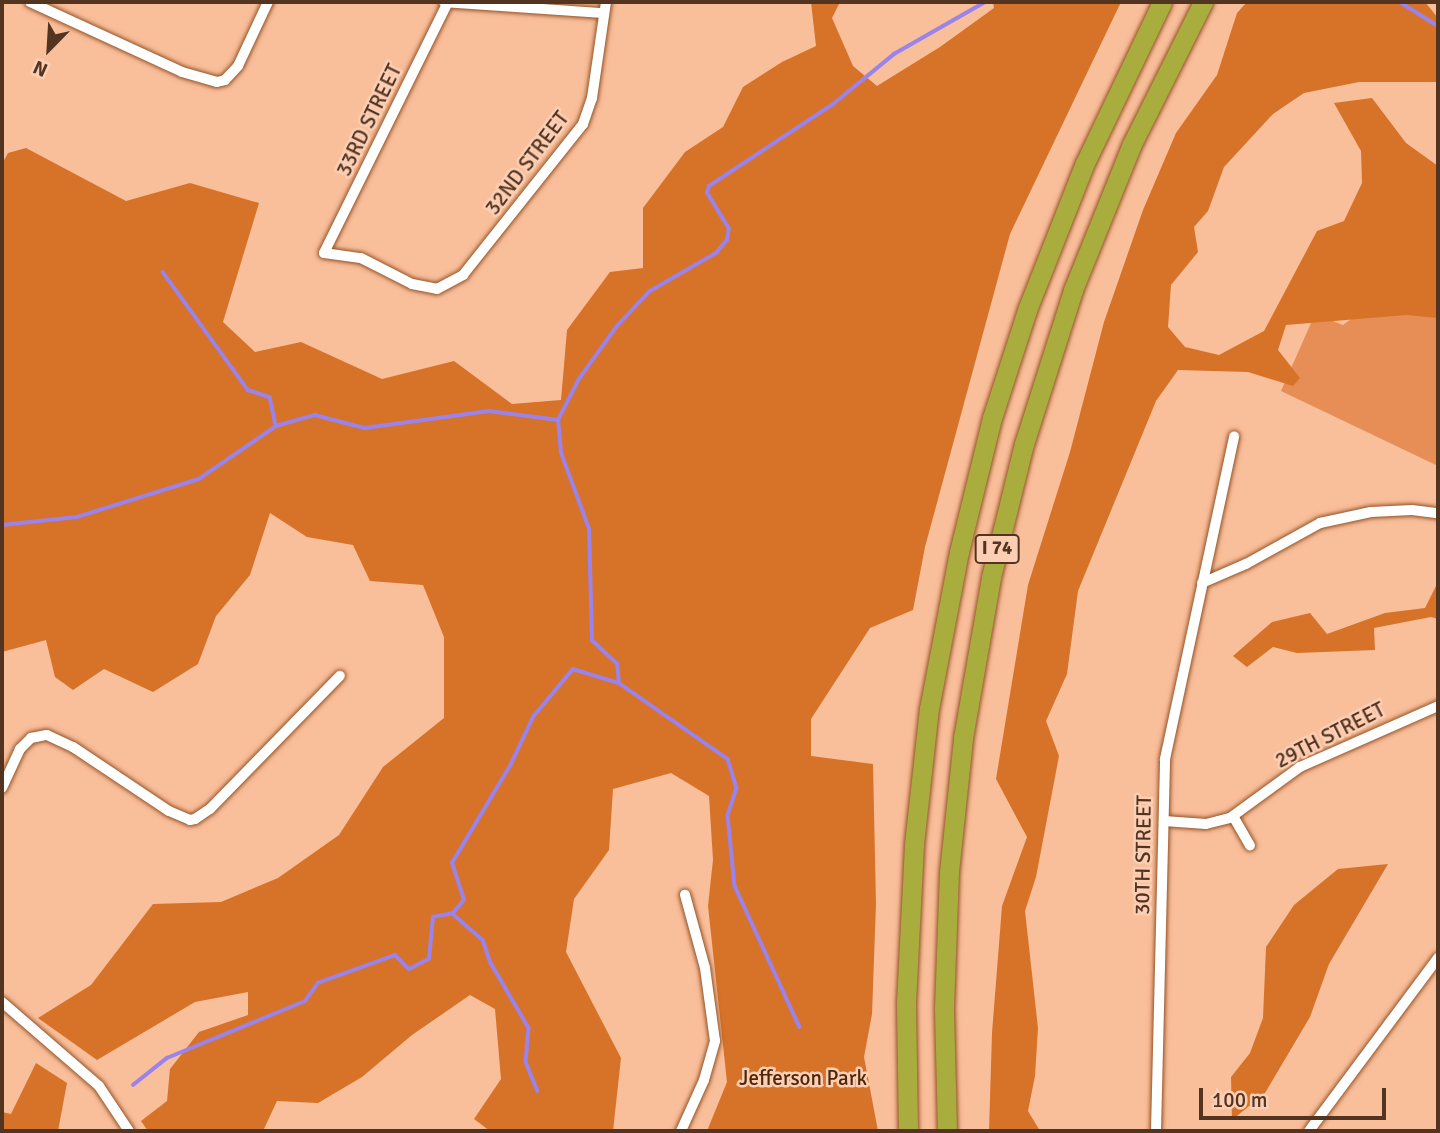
<!DOCTYPE html>
<style>
body{margin:0}
#map{position:relative;width:1440px;height:1133px;overflow:hidden;background:#f9be9a;font-family:Signika,sans-serif}
div>[style]{position:absolute}
.green>*{inset:0;background:#e68e55}
.forest>*{inset:0;background:#d77229}
.stream>*{height:3.5px;margin:-1.75px;padding:0 1.75px;transform-origin:1.75px;border-radius:1.75px;background:#9a83eb}
.roads{filter:drop-shadow(0 0 2px #955326) drop-shadow(0 0 2px #955326)}
.street>*{height:10px;margin:-5px;padding:0 5px;transform-origin:5px;border-radius:5px;background:#fff}
.highway>*{height:19px;margin:-9.5px;padding:0 9.5px;transform-origin:9.5px;border-radius:9.5px;background:#a8ad3d}
span{translate:-50% -50%;white-space:nowrap;text-align:center;line-height:1.15;-webkit-text-stroke:5px #fccfb4;paint-order:stroke}
.shield-label span{padding:2px 5px;background:#fccfb4;border:2px solid;border-radius:5px;-webkit-text-stroke-width:0}
.shield-label{font-size:19px;color:#523421;font-weight:700}
.street-label{font-size:21px;color:#523421}
.park-label{font-size:21px;color:#4d2508}
.frame{position:absolute;inset:0;border:4px solid #523421;pointer-events:none}
.north{position:absolute;left:14px;top:14px;width:70px;height:70px;-webkit-text-stroke:5px #fccfb4;paint-order:stroke;rotate:204deg;font-size:19px;font-weight:700;line-height:28px;text-align:center;color:#523421}
.north::after{content:'';display:block;margin:auto;width:24px;height:32px;background:#523421;clip-path:polygon(50% 0,100% 100%,50% 72%,0 100%)}
.scale{position:absolute;left:1199px;top:1088px;width:187px;height:32px;box-sizing:border-box;border:4px solid #523421;border-top:0;padding-left:9px;font-size:21px;line-height:24px;white-space:nowrap;color:#523421;-webkit-text-stroke:5px #fccfb4;paint-order:stroke}
</style>
<div id="map">
<div class="green">
<div style="clip-path:polygon(1386px 293px,1438px 318px,1438px 466px,1281px 391px,1315px 314px,1343px 325px)"></div>
</div>
<div class="forest">
<div style="clip-path:polygon(811px 2px,840px 2px,832px 18px,853px 66px,877px 86px,940px 47px,994px 8px,993px 2px,1121px 2px,1010px 234px,925px 547px,913px 610px,870px 628px,811px 719px,811px 756px,873px 764px,876px 904px,872px 1014px,864px 1057px,878px 1131px,707px 1131px,727px 1082px,708px 906px,713px 860px,709px 796px,671px 773px,613px 789px,609px 850px,574px 899px,566px 952px,621px 1058px,613px 1131px,490px 1131px,474px 1119px,501px 1079px,495px 1009px,470px 995px,412px 1035px,362px 1077px,318px 1103px,277px 1101px,263px 1131px,148px 1131px,141px 1121px,167px 1101px,170px 1069px,199px 1032px,248px 1015px,248px 992px,195px 1002px,97px 1060px,38px 1018px,91px 985px,153px 904px,221px 902px,278px 878px,339px 835px,383px 767px,444px 718px,444px 637px,423px 585px,370px 581px,353px 545px,307px 537px,270px 513px,250px 575px,216px 616px,198px 664px,153px 692px,104px 669px,73px 690px,55px 677px,46px 640px,2px 652px,2px 164px,8px 153px,26px 148px,126px 201px,190px 183px,259px 203px,223px 322px,255px 352px,301px 342px,382px 379px,454px 361px,512px 404px,561px 400px,567px 330px,610px 272px,643px 268px,643px 208px,685px 152px,723px 127px,743px 87px,782px 62px,816px 46px)"></div>
<div style="clip-path:polygon(1247px 2px,1425px 2px,1438px 18px,1438px 82px,1359px 82px,1304px 93px,1273px 114px,1224px 167px,1208px 211px,1194px 227px,1198px 252px,1171px 285px,1168px 327px,1185px 347px,1219px 355px,1264px 331px,1317px 231px,1344px 221px,1362px 183px,1361px 151px,1334px 103px,1372px 98px,1406px 143px,1438px 166px,1438px 318px,1406px 315px,1286px 325px,1278px 350px,1300px 378px,1293px 386px,1248px 372px,1178px 370px,1156px 401px,1078px 591px,1067px 674px,1046px 721px,1059px 756px,1036px 877px,1025px 911px,1038px 1028px,1035px 1076px,1028px 1111px,1040px 1131px,989px 1131px,992px 1033px,1002px 906px,1027px 837px,996px 779px,1028px 585px,1070px 452px,1104px 322px,1143px 210px,1176px 133px,1217px 75px,1237px 13px)"></div>
<div style="clip-path:polygon(1438px 582px,1438px 619px,1431px 617px,1374px 628px,1375px 650px,1297px 653px,1273px 647px,1247px 667px,1233px 656px,1272px 622px,1310px 613px,1327px 634px,1385px 613px,1425px 608px)"></div>
<div style="clip-path:polygon(1388px 864px,1329px 964px,1310px 1017px,1265px 1093px,1232px 1120px,1231px 1077px,1250px 1053px,1263px 1018px,1266px 947px,1294px 905px,1338px 869px)"></div>
<div style="clip-path:polygon(36px 1063px,67px 1083px,58px 1131px,2px 1131px,2px 1112px,11px 1114px)"></div>
</div>
<div class="stream">
<div style="left:1276px;top:2px;width:24px"></div>
<div style="left:1400px;top:2px;width:45px;rotate:32.3deg"></div>
<div style="left:163px;top:272px;width:145px;rotate:54.2deg"></div>
<div style="left:248px;top:390px;width:23px;rotate:18deg"></div>
<div style="left:270px;top:397px;width:29px;rotate:78deg"></div>
<div style="left:2px;top:525px;width:75px;rotate:-6.1deg"></div>
<div style="left:77px;top:517px;width:128px;rotate:-17.3deg"></div>
<div style="left:199px;top:479px;width:93px;rotate:-34.5deg"></div>
<div style="left:276px;top:426px;width:41px;rotate:-15.8deg"></div>
<div style="left:315px;top:415px;width:52px;rotate:14.6deg"></div>
<div style="left:365px;top:428px;width:125px;rotate:-7.8deg"></div>
<div style="left:489px;top:411px;width:70px;rotate:7.4deg"></div>
<div style="left:619px;top:683px;width:133px;rotate:34.9deg"></div>
<div style="left:728px;top:759px;width:30px;rotate:73deg"></div>
<div style="left:737px;top:788px;width:28px;rotate:108deg"></div>
<div style="left:728px;top:815px;width:71px;rotate:84.4deg"></div>
<div style="left:735px;top:886px;width:155px;rotate:65.3deg"></div>
<div style="left:453px;top:914px;width:40px;rotate:41deg"></div>
<div style="left:483px;top:940px;width:24px;rotate:71deg"></div>
<div style="left:491px;top:963px;width:75px;rotate:59.7deg"></div>
<div style="left:529px;top:1028px;width:34px;rotate:95deg"></div>
<div style="left:526px;top:1062px;width:31px;rotate:68deg"></div>
<div style="left:133px;top:1085px;width:43px;rotate:-38.5deg"></div>
<div style="left:167px;top:1058px;width:149px;rotate:-22.4deg"></div>
<div style="left:305px;top:1001px;width:22px;rotate:-54deg"></div>
<div style="left:318px;top:983px;width:82px;rotate:-20deg"></div>
<div style="left:395px;top:955px;width:20px;rotate:45deg"></div>
<div style="left:409px;top:969px;width:22px;rotate:-27deg"></div>
<div style="left:429px;top:959px;width:42px;rotate:-84.6deg"></div>
<div style="left:433px;top:917px;width:20px;rotate:-11deg"></div>
<div style="left:453px;top:913px;width:17px;rotate:-50deg"></div>
<div style="left:464px;top:900px;width:39px;rotate:-108deg"></div>
<div style="left:452px;top:863px;width:115px;rotate:-59.2deg"></div>
<div style="left:511px;top:764px;width:52px;rotate:-64.9deg"></div>
<div style="left:533px;top:717px;width:62px;rotate:-50.2deg"></div>
<div style="left:573px;top:669px;width:48px;rotate:16.9deg"></div>
<div style="left:619px;top:683px;width:19px;rotate:-96deg"></div>
<div style="left:617px;top:664px;width:34px;rotate:-137deg"></div>
<div style="left:592px;top:641px;width:112px;rotate:-91.5deg"></div>
<div style="left:589px;top:529px;width:81px;rotate:-110.2deg"></div>
<div style="left:561px;top:453px;width:33px;rotate:-95deg"></div>
<div style="left:558px;top:420px;width:46px;rotate:-62.9deg"></div>
<div style="left:579px;top:379px;width:65px;rotate:-54.4deg"></div>
<div style="left:617px;top:326px;width:48px;rotate:-46.7deg"></div>
<div style="left:650px;top:291px;width:76px;rotate:-29.9deg"></div>
<div style="left:716px;top:253px;width:17px;rotate:-50deg"></div>
<div style="left:727px;top:240px;width:11px;rotate:-80deg"></div>
<div style="left:729px;top:229px;width:42px;rotate:-121.4deg"></div>
<div style="left:707px;top:193px;width:7px;rotate:-74deg"></div>
<div style="left:709px;top:186px;width:147px;rotate:-33.4deg"></div>
<div style="left:832px;top:105px;width:80px;rotate:-39.4deg"></div>
<div style="left:894px;top:54px;width:105px;rotate:-29.7deg"></div>
</div>
<div class="roads">
<div class="street">
<div style="left:30px;top:2px;width:167px;rotate:24.7deg"></div>
<div style="left:182px;top:72px;width:36px;rotate:16deg"></div>
<div style="left:217px;top:82px;width:8px;rotate:-14deg"></div>
<div style="left:225px;top:80px;width:19px;rotate:-47deg"></div>
<div style="left:238px;top:66px;width:71px;rotate:-64.9deg"></div>
<div style="left:444px;top:2px;width:158px;rotate:4deg"></div>
<div style="left:448px;top:2px;width:280px;rotate:116.3deg"></div>
<div style="left:324px;top:253px;width:37px;rotate:8deg"></div>
<div style="left:361px;top:258px;width:57px;rotate:27deg"></div>
<div style="left:412px;top:284px;width:25px;rotate:11deg"></div>
<div style="left:437px;top:289px;width:30px;rotate:-28deg"></div>
<div style="left:463px;top:275px;width:193px;rotate:-51.5deg"></div>
<div style="left:583px;top:124px;width:28px;rotate:-71deg"></div>
<div style="left:592px;top:98px;width:97px;rotate:-81.7deg"></div>
<div style="left:1202px;top:583px;width:48px;rotate:-23.4deg"></div>
<div style="left:1246px;top:564px;width:85px;rotate:-29deg"></div>
<div style="left:1320px;top:523px;width:52px;rotate:-12.2deg"></div>
<div style="left:1371px;top:512px;width:41px;rotate:-2.8deg"></div>
<div style="left:1412px;top:510px;width:26px;rotate:7deg"></div>
<div style="left:2px;top:788px;width:43px;rotate:-65.2deg"></div>
<div style="left:20px;top:749px;width:16px;rotate:-45deg"></div>
<div style="left:31px;top:738px;width:16px;rotate:-11deg"></div>
<div style="left:47px;top:735px;width:29px;rotate:25deg"></div>
<div style="left:73px;top:747px;width:115px;rotate:33.7deg"></div>
<div style="left:169px;top:811px;width:23px;rotate:23deg"></div>
<div style="left:190px;top:820px;width:5px;rotate:-11deg"></div>
<div style="left:195px;top:819px;width:18px;rotate:-34deg"></div>
<div style="left:210px;top:809px;width:186px;rotate:-45.7deg"></div>
<div style="left:1233px;top:816px;width:34px;rotate:60deg"></div>
<div style="left:1164px;top:821px;width:42px;rotate:4.1deg"></div>
<div style="left:1206px;top:824px;width:25px;rotate:-14deg"></div>
<div style="left:1230px;top:818px;width:87px;rotate:-36.1deg"></div>
<div style="left:1300px;top:767px;width:151px;rotate:-23.8deg"></div>
<div style="left:2px;top:1002px;width:128px;rotate:40.9deg"></div>
<div style="left:99px;top:1086px;width:54px;rotate:56.3deg"></div>
<div style="left:681px;top:1131px;width:56px;rotate:-65.7deg"></div>
<div style="left:704px;top:1080px;width:41px;rotate:-74.2deg"></div>
<div style="left:715px;top:1041px;width:74px;rotate:-97.8deg"></div>
<div style="left:705px;top:968px;width:76px;rotate:-105.3deg"></div>
<div style="left:1156px;top:1131px;width:372px;rotate:-88.6deg"></div>
<div style="left:1165px;top:759px;width:330px;rotate:-77.9deg"></div>
<div style="left:1309px;top:1131px;width:216px;rotate:-53.3deg"></div>
</div>
<div class="highway">
<div style="left:908px;top:1131px;width:128px;rotate:-90.9deg"></div>
<div style="left:906px;top:1003px;width:159px;rotate:-87.1deg"></div>
<div style="left:914px;top:844px;width:136px;rotate:-83.7deg"></div>
<div style="left:929px;top:709px;width:160px;rotate:-79.2deg"></div>
<div style="left:959px;top:552px;width:138px;rotate:-76.2deg"></div>
<div style="left:992px;top:418px;width:114px;rotate:-72deg"></div>
<div style="left:1027px;top:310px;width:158px;rotate:-68.5deg"></div>
<div style="left:1085px;top:163px;width:178px;rotate:-64.4deg"></div>
<div style="left:947px;top:1131px;width:123px;rotate:-91.4deg"></div>
<div style="left:944px;top:1008px;width:136px;rotate:-87.9deg"></div>
<div style="left:949px;top:872px;width:135px;rotate:-84deg"></div>
<div style="left:963px;top:738px;width:163px;rotate:-80.1deg"></div>
<div style="left:991px;top:577px;width:137px;rotate:-76.1deg"></div>
<div style="left:1024px;top:444px;width:162px;rotate:-72.3deg"></div>
<div style="left:1073px;top:290px;width:157px;rotate:-68deg"></div>
<div style="left:1132px;top:144px;width:159px;rotate:-63.4deg"></div>
</div>
</div>
<div class="shield-label">
<span style="left:997px;top:549px">I 74</span>
</div>
<div class="street-label">
<span style="left:369px;top:120px;rotate:-64deg">33RD STREET</span>
<span style="left:527px;top:163px;rotate:-53deg">32ND STREET</span>
<span style="left:1330px;top:735px;rotate:-27deg">29TH STREET</span>
<span style="left:1143px;top:855px;rotate:-89deg">30TH STREET</span>
</div>
<div class="park-label">
<span style="left:803px;top:1078px">Jefferson Park</span>
</div>
<div class="frame"></div>
<div class="north">N</div>
<div class="scale">100 m</div>
</div>
